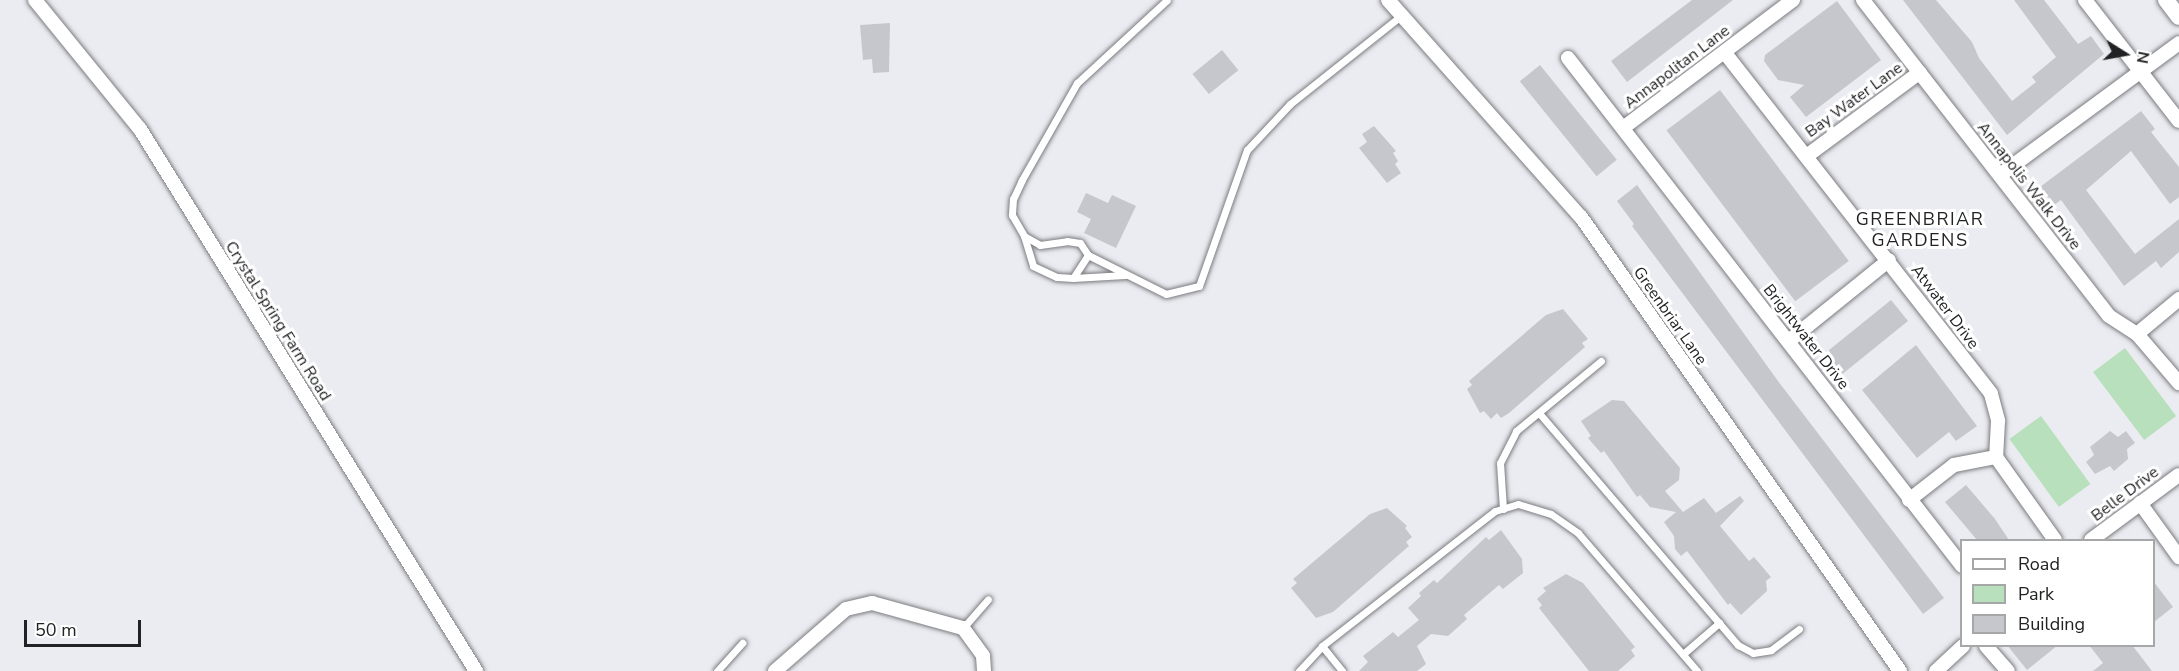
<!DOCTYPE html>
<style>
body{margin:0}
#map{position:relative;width:2179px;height:671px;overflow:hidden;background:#ebecf1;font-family:"Nunito Sans",sans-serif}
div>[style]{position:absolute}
.green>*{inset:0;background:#b8e0bc;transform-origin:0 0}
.building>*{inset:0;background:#c6c7cc;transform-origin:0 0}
.roads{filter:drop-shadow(0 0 2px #7b7c80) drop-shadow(0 0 2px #7b7c80)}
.service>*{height:7px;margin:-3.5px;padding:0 3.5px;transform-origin:3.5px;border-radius:3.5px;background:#fff}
.minor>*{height:14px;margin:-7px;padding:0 7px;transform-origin:7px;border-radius:7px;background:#fff}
.tertiary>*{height:16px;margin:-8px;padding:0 8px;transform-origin:8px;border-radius:8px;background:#fff}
span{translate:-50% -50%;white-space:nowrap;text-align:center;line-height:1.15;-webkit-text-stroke:6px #fff;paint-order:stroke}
.street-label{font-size:16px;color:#212223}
.neighbourhood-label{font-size:18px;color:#212223;letter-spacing:1.5px}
.legend{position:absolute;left:1960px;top:539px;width:195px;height:108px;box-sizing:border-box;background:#fff;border:2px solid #a6a7a7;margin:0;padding:8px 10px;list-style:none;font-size:18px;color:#212223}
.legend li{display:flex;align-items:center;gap:12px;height:30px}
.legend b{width:30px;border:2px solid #a6a7a7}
.north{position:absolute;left:2095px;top:24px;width:60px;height:60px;-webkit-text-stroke:4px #fff;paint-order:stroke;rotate:101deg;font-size:16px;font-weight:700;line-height:24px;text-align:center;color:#212223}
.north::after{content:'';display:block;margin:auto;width:21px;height:27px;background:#212223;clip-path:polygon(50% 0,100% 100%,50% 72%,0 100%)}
.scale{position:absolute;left:24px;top:620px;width:117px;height:27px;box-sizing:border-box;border:3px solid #212223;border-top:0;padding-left:8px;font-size:18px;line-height:21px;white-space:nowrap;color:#212223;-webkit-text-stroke:4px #fff;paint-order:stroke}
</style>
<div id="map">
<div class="green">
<div style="left:2125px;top:348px;width:85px;height:40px;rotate:53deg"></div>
<div style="left:2041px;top:416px;width:84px;height:39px;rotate:54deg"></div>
</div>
<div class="building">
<div style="clip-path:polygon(1692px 0,1733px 0,1627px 82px,1611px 61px)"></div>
<div style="clip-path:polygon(1903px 0,1936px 0,1972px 42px,1979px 58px,2012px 101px,2036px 82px,2032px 77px,2056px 57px,2014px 0,2044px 0,2078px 44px,2091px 36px,2104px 54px,2007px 135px)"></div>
<div style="clip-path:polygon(1837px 1px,1881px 60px,1806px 117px,1790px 97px,1804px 85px,1778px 80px,1764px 61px,1765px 55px)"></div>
<div style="clip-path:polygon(890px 23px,889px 72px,873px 73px,872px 59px,863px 60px,860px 25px)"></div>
<div style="left:1222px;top:50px;width:26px;height:38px;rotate:51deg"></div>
<div style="left:1540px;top:65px;width:122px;height:26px;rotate:51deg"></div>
<div style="left:1720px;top:90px;width:214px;height:67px;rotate:53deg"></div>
<div style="clip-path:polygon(2141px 111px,2155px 129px,2151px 132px,2179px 167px,2179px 197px,2170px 204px,2131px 151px,2086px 190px,2135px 254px,2179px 219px,2179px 252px,2161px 268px,2156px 261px,2124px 286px,2061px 200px,2054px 205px,2040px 187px)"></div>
<div style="clip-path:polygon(1374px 126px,1396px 151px,1393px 153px,1398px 161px,1395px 164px,1401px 173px,1387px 183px,1359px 148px,1367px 142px,1362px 134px)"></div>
<div style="clip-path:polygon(1637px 185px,1778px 381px,1944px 598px,1923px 614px,1632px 226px,1634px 224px,1617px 201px)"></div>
<div style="clip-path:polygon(1086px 193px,1108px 203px,1112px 195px,1136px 206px,1116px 248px,1084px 233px,1091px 219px,1077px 212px)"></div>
<div style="left:1891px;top:300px;width:27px;height:86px;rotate:51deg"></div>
<div style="clip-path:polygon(1563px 309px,1588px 339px,1582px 343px,1585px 347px,1509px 413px,1501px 418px,1497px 413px,1491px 419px,1484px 411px,1480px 413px,1467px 389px,1472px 385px,1469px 381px,1546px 315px)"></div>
<div style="clip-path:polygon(1916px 345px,1977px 426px,1956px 441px,1949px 432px,1917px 458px,1862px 390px)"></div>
<div style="clip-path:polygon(1612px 400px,1624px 401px,1680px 468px,1679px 480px,1665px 491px,1683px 512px,1704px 498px,1716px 513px,1740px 496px,1744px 501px,1720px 526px,1749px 561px,1754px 557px,1771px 577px,1766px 581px,1767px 591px,1741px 615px,1730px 603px,1728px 605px,1687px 551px,1681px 556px,1675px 549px,1674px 536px,1664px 522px,1676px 512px,1650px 507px,1640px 495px,1637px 497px,1604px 451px,1601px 453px,1588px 438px,1591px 436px,1581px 421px)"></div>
<div style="clip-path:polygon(2110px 431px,2118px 437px,2126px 431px,2135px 443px,2127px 449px,2128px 459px,2114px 471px,2110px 466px,2095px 474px,2086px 462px,2094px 455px,2090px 447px)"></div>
<div style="clip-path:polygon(1966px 485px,1995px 519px,2009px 540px,1977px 540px,1945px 502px)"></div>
<div style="clip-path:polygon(1387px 508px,1407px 526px,1405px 528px,1412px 537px,1406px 542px,1409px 546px,1333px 612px,1316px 618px,1291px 588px,1297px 583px,1293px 579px,1370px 514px)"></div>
<div style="clip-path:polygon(1501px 530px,1522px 559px,1523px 573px,1503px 589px,1499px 585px,1464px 615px,1467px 619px,1448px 636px,1431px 634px,1417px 646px,1426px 664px,1417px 671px,1359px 671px,1368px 662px,1363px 656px,1393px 632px,1398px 637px,1419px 620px,1408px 608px,1421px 596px,1419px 593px,1434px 580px,1437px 583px,1486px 537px,1489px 540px)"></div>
<div style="clip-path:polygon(1566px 574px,1583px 583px,1635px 647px,1631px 650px,1635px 656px,1618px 671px,1589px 671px,1539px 608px,1542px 605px,1537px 599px,1546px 591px,1543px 588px)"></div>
<div style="clip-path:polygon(2154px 582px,2173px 607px,2154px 622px)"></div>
<div style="clip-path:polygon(2007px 645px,2058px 645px,2027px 670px)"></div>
<div style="clip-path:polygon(2089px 645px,2132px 645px,2152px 671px,2093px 671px,2103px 663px)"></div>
</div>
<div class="roads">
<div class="service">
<div style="left:1167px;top:0;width:122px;rotate:137.3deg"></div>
<div style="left:1077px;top:83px;width:112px;rotate:119.6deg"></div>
<div style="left:1022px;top:180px;width:21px;rotate:115deg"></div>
<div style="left:1013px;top:199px;width:16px;rotate:94deg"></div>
<div style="left:1012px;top:215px;width:24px;rotate:60deg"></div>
<div style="left:1024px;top:236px;width:18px;rotate:29deg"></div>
<div style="left:1040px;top:245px;width:27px;rotate:-8deg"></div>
<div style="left:1067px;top:241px;width:13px;rotate:9deg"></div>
<div style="left:1080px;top:243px;width:14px;rotate:56deg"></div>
<div style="left:1088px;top:255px;width:87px;rotate:26.6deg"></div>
<div style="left:1166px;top:294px;width:34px;rotate:-14deg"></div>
<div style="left:1199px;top:286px;width:144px;rotate:-70.6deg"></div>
<div style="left:1247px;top:150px;width:63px;rotate:-46.9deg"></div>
<div style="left:1290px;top:104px;width:143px;rotate:-38.5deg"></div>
<div style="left:1024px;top:236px;width:31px;rotate:73deg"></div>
<div style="left:1033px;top:266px;width:26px;rotate:25deg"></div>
<div style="left:1057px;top:277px;width:16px;rotate:4deg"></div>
<div style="left:1088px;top:255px;width:27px;rotate:123deg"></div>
<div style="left:1073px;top:278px;width:52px;rotate:-3.3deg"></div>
<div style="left:1539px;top:413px;width:306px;rotate:49.4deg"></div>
<div style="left:1738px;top:645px;width:17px;rotate:28deg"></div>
<div style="left:1753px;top:653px;width:18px;rotate:-9deg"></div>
<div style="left:1771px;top:650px;width:35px;rotate:-37deg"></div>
<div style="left:1503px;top:509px;width:46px;rotate:-93.7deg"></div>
<div style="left:1500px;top:463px;width:36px;rotate:-63deg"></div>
<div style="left:1516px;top:431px;width:110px;rotate:-39.5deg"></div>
<div style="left:963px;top:628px;width:38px;rotate:-49deg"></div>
<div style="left:1322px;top:646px;width:32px;rotate:51deg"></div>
<div style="left:1683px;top:654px;width:48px;rotate:-40.7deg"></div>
<div style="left:717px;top:671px;width:38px;rotate:-48deg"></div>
<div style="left:1299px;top:671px;width:34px;rotate:-47deg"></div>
<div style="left:1322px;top:646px;width:219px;rotate:-38deg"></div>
<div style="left:1495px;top:511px;width:24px;rotate:-17deg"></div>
<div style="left:1518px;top:504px;width:34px;rotate:17deg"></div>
<div style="left:1551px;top:514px;width:33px;rotate:35deg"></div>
<div style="left:1578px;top:533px;width:182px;rotate:49.2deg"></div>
</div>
<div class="minor">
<div style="left:35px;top:0;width:166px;rotate:50.9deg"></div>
<div style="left:140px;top:129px;width:638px;rotate:58.2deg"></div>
<div style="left:1388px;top:0;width:290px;rotate:48.4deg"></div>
<div style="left:1581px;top:217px;width:555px;rotate:54.91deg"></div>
<div style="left:1863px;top:0;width:400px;rotate:52.1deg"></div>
<div style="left:2109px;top:316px;width:33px;rotate:33deg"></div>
<div style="left:2137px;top:334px;width:65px;rotate:49.4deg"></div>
<div style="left:2085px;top:0;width:153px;rotate:52.2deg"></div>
<div style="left:1725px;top:53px;width:432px;rotate:52deg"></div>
<div style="left:1991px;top:394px;width:28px;rotate:75deg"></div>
<div style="left:1998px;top:421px;width:36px;rotate:93deg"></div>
<div style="left:1996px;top:457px;width:102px;rotate:54.6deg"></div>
<div style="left:1568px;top:58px;width:643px;rotate:52.2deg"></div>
<div style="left:1623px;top:128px;width:213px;rotate:-37deg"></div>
<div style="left:1808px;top:155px;width:139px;rotate:-36.5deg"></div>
<div style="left:2000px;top:175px;width:222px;rotate:-36.4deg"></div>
<div style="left:2137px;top:334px;width:55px;rotate:-39.8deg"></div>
<div style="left:1790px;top:340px;width:127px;rotate:-38.9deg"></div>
<div style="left:1909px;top:500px;width:57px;rotate:-37.9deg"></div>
<div style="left:1954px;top:465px;width:43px;rotate:-10.8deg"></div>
<div style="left:2140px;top:503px;width:67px;rotate:54.2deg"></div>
<div style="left:2091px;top:540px;width:109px;rotate:-36.5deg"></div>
<div style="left:1986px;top:646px;width:33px;rotate:49deg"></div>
<div style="left:775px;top:671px;width:94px;rotate:-41.1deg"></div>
<div style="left:846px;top:609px;width:27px;rotate:-13deg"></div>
<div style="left:872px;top:603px;width:94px;rotate:15.4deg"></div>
<div style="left:963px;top:628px;width:34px;rotate:54deg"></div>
<div style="left:983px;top:656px;width:15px;rotate:86deg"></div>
<div style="left:1936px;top:671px;width:37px;rotate:-43deg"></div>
</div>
<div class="tertiary">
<div style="left:2166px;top:0;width:21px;rotate:53deg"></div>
</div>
</div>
<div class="street-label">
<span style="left:1677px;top:67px;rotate:-37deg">Annapolitan Lane</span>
<span style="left:1854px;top:100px;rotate:-36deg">Bay Water Lane</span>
<span style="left:2029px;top:186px;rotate:52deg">Annapolis Walk Drive</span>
<span style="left:1945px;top:307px;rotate:53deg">Atwater Drive</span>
<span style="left:1670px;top:316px;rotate:55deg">Greenbriar Lane</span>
<span style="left:278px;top:321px;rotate:58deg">Crystal Spring Farm Road</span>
<span style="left:1806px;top:337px;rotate:52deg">Brightwater Drive</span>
<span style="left:2125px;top:494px;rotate:-37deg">Belle Drive</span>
</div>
<div class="neighbourhood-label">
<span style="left:1920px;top:230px">GREENBRIAR<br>GARDENS</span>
</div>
<ul class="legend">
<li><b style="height:8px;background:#fff"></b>Road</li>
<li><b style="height:16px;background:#b8e0bc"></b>Park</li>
<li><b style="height:16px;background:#c6c7cc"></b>Building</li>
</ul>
<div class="north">N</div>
<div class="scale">50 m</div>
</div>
